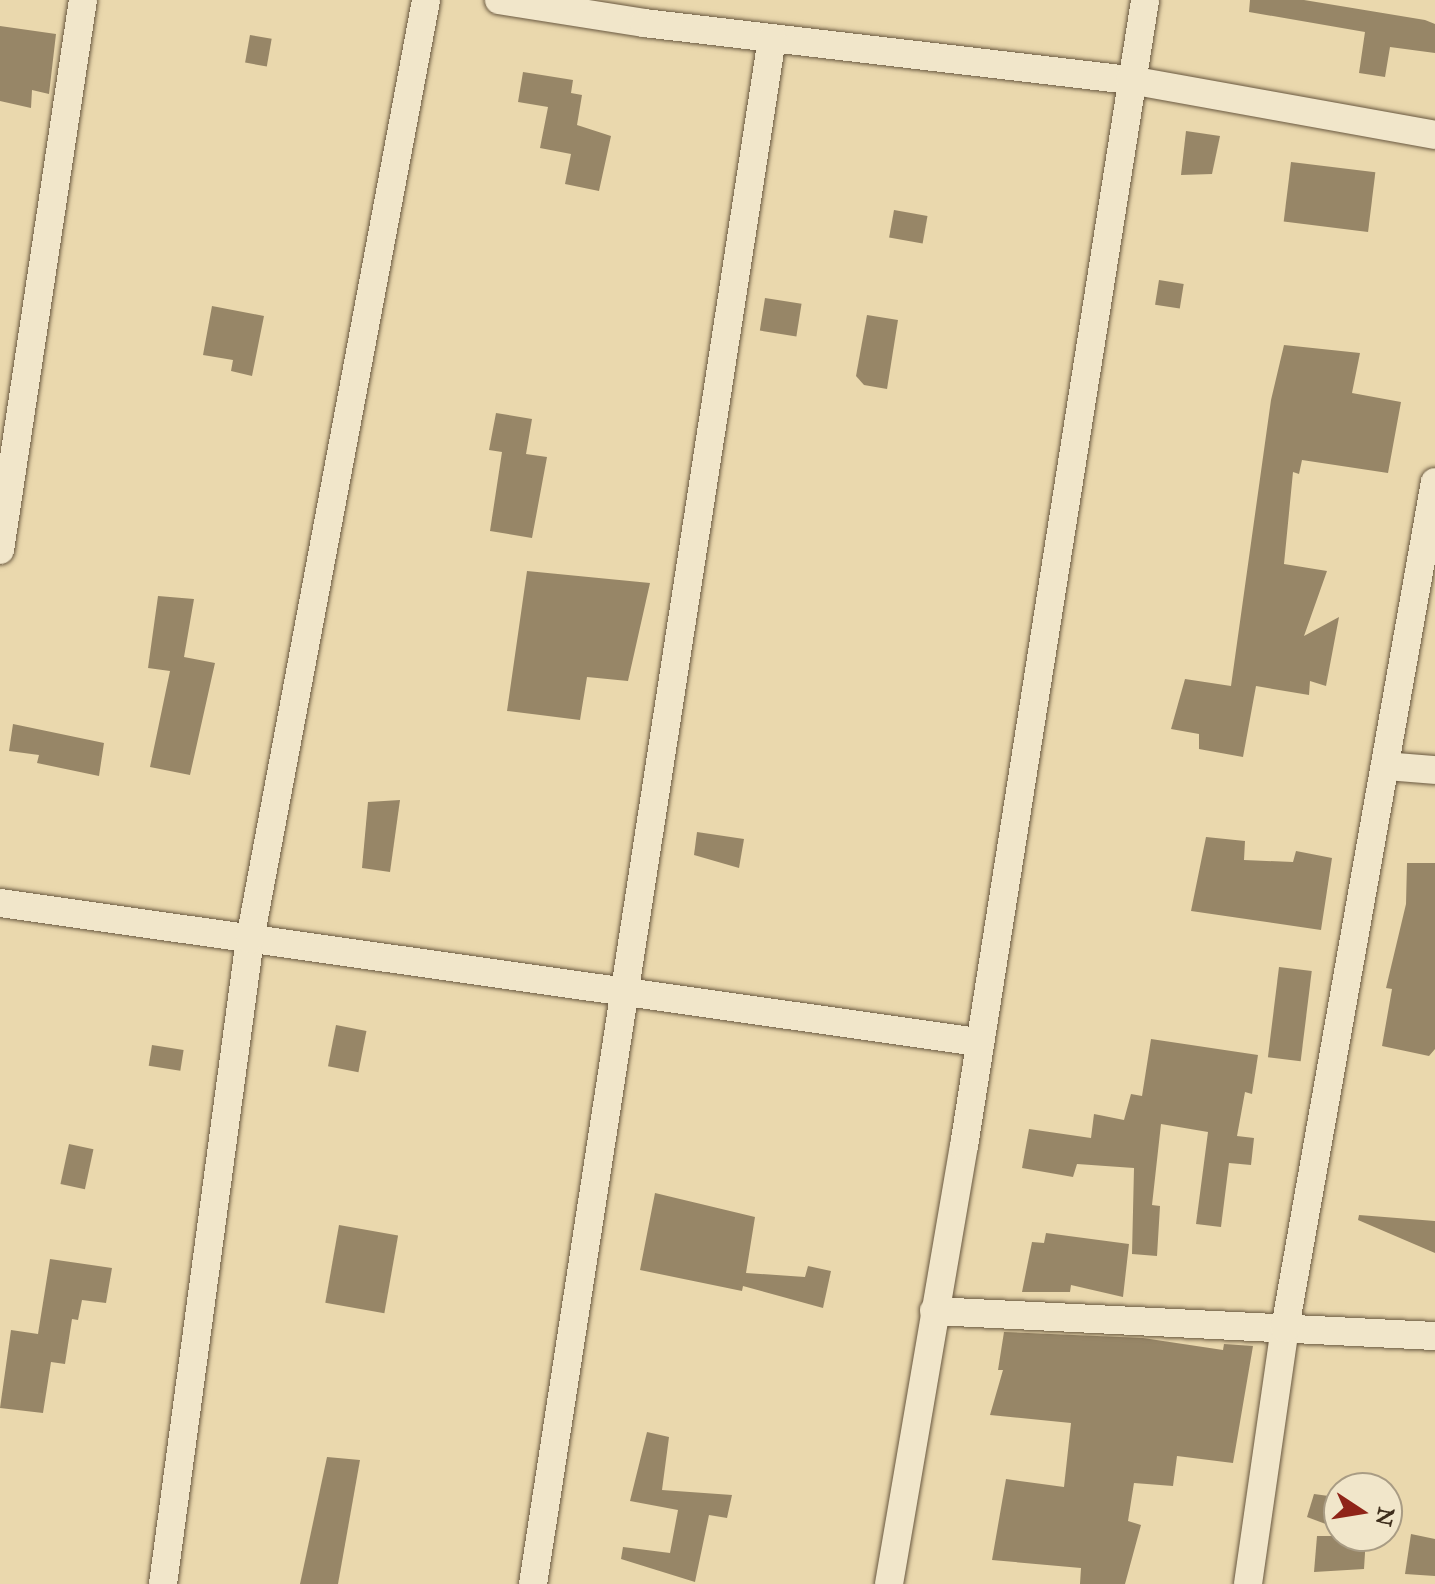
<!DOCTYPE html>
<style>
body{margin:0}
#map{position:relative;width:1435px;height:1584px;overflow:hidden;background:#ead8ad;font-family:"IM FELL Great Primer",serif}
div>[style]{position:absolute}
.building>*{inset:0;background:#978667;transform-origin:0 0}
.roads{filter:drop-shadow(0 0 2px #695840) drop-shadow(0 0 2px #695840)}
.minor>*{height:28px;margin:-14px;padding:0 14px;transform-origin:14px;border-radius:14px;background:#f1e6ca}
span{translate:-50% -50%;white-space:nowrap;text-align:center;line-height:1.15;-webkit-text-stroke:7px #f1e6ca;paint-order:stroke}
.north{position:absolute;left:1323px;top:1472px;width:80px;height:80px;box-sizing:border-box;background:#f1e6ca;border:2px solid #a99c84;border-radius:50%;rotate:102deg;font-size:22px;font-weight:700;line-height:32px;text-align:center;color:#3e2e1c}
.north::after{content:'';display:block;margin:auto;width:28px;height:36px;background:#8f2418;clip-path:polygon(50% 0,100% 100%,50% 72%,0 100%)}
</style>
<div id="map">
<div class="building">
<div style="clip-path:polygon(1250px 0,1304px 0,1425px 20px,1435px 24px,1435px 53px,1390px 47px,1385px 77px,1359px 73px,1365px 32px,1249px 12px)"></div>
<div style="clip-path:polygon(0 26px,56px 34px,49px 94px,32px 90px,31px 108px,0 101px)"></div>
<div style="left:250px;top:35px;width:22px;height:28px;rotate:10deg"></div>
<div style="clip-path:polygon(523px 72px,573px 80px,571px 93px,582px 95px,577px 125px,611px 136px,599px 191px,565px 184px,571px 154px,540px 148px,548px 107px,518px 102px)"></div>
<div style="clip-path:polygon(1186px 131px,1220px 136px,1212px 174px,1181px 175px)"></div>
<div style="left:1291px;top:162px;width:85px;height:60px;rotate:7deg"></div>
<div style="left:894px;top:210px;width:34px;height:28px;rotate:10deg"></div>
<div style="left:1159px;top:280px;width:25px;height:25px;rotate:9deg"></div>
<div style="left:765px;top:298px;width:37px;height:33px;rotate:9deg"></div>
<div style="clip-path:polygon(212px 306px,264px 316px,252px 376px,231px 371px,233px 360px,203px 355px)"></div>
<div style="clip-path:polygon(867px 315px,898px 320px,887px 389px,864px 385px,856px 376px)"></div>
<div style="clip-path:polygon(1284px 345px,1360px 353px,1352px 393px,1401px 402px,1388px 473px,1302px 460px,1299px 474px,1293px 472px,1284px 564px,1327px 571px,1304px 636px,1339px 617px,1326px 686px,1310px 681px,1309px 695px,1256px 686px,1243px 757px,1199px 749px,1199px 734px,1171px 729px,1185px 679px,1231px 686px,1271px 400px)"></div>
<div style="clip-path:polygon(496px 413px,532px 419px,526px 454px,547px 457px,532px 538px,490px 531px,502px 452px,489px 450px)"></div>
<div style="clip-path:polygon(527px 571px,650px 583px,628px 681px,587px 677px,580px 720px,507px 711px)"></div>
<div style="clip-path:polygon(158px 596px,194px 599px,184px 657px,215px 663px,190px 775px,150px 767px,170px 671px,148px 668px)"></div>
<div style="clip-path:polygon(13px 724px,104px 743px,99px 776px,37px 763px,39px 755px,9px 751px)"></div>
<div style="clip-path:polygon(400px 800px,390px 872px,362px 868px,368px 802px)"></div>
<div style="clip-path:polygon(697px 832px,744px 839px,739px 868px,694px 855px)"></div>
<div style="clip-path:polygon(1206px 837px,1245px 841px,1244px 860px,1293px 862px,1296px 851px,1332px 858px,1321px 930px,1191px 911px)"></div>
<div style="clip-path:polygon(1407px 863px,1435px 863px,1435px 1049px,1429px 1056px,1382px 1046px,1392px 989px,1386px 988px,1406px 904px)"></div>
<div style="left:1279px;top:967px;width:33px;height:91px;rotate:7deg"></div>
<div style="left:336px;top:1025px;width:31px;height:42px;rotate:11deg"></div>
<div style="clip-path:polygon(1151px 1039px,1258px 1055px,1252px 1094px,1245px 1092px,1237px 1136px,1254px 1138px,1251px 1165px,1229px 1163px,1221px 1227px,1196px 1224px,1208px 1132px,1161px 1124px,1152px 1205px,1160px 1206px,1157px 1256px,1132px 1254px,1134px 1168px,1077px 1164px,1073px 1177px,1022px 1168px,1029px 1129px,1091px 1138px,1094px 1114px,1124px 1120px,1131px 1094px,1142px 1096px)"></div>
<div style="left:152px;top:1045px;width:32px;height:21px;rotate:9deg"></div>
<div style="left:69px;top:1144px;width:25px;height:41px;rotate:12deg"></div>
<div style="clip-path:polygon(655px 1193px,755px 1217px,746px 1273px,805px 1277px,808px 1266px,831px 1271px,823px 1308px,743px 1286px,742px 1291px,640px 1270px)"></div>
<div style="clip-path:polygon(1359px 1215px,1435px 1221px,1435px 1253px,1358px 1220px)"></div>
<div style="left:339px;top:1225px;width:60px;height:79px;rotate:10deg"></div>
<div style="clip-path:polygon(1046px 1233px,1129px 1244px,1123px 1297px,1071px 1285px,1070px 1292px,1022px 1292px,1032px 1242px,1044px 1243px)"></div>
<div style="clip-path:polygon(50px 1259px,112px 1268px,106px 1303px,82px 1300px,78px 1320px,72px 1319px,65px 1364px,51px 1362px,43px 1413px,0 1408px,11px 1330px,38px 1334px)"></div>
<div style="clip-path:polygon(1004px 1332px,1143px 1338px,1223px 1350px,1224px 1344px,1253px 1346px,1233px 1463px,1177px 1456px,1173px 1486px,1134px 1483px,1128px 1521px,1141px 1525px,1125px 1584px,1080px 1584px,1081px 1568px,992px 1560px,1006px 1479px,1064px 1487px,1071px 1423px,990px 1415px,1003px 1370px,998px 1370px)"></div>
<div style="clip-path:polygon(647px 1432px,669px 1437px,662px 1490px,732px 1495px,727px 1518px,709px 1515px,695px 1582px,621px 1559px,623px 1547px,670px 1553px,678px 1510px,630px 1501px)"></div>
<div style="clip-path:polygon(327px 1457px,360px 1460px,338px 1584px,300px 1584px)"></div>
<div style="clip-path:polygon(1314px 1494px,1336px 1497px,1331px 1526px,1307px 1517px)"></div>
<div style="clip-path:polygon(1411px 1534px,1435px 1539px,1435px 1576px,1405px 1574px)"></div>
<div style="clip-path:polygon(1317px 1536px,1366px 1536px,1364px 1569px,1314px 1572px)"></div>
</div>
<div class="roads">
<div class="minor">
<div style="left:499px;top:0;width:147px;rotate:9deg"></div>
<div style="left:644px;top:23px;width:489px;rotate:6.7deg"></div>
<div style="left:1130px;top:80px;width:310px;rotate:10.2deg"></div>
<div style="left:0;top:550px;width:556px;rotate:-81.42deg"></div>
<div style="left:1385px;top:766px;width:50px;rotate:4.6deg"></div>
<div style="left:0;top:903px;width:988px;rotate:8.09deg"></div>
<div style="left:934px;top:1311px;width:502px;rotate:2.86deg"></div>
<div style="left:163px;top:1584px;width:651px;rotate:-82.32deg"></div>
<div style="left:250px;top:939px;width:955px;rotate:-79.38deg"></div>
<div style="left:533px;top:1584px;width:1564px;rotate:-81.21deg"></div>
<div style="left:889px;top:1584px;width:444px;rotate:-80.3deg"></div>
<div style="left:964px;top:1146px;width:1160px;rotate:-81.02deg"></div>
<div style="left:1248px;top:1584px;width:259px;rotate:-81.8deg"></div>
<div style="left:1285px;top:1328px;width:859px;rotate:-79.95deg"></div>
</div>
</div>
<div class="north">N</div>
</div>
